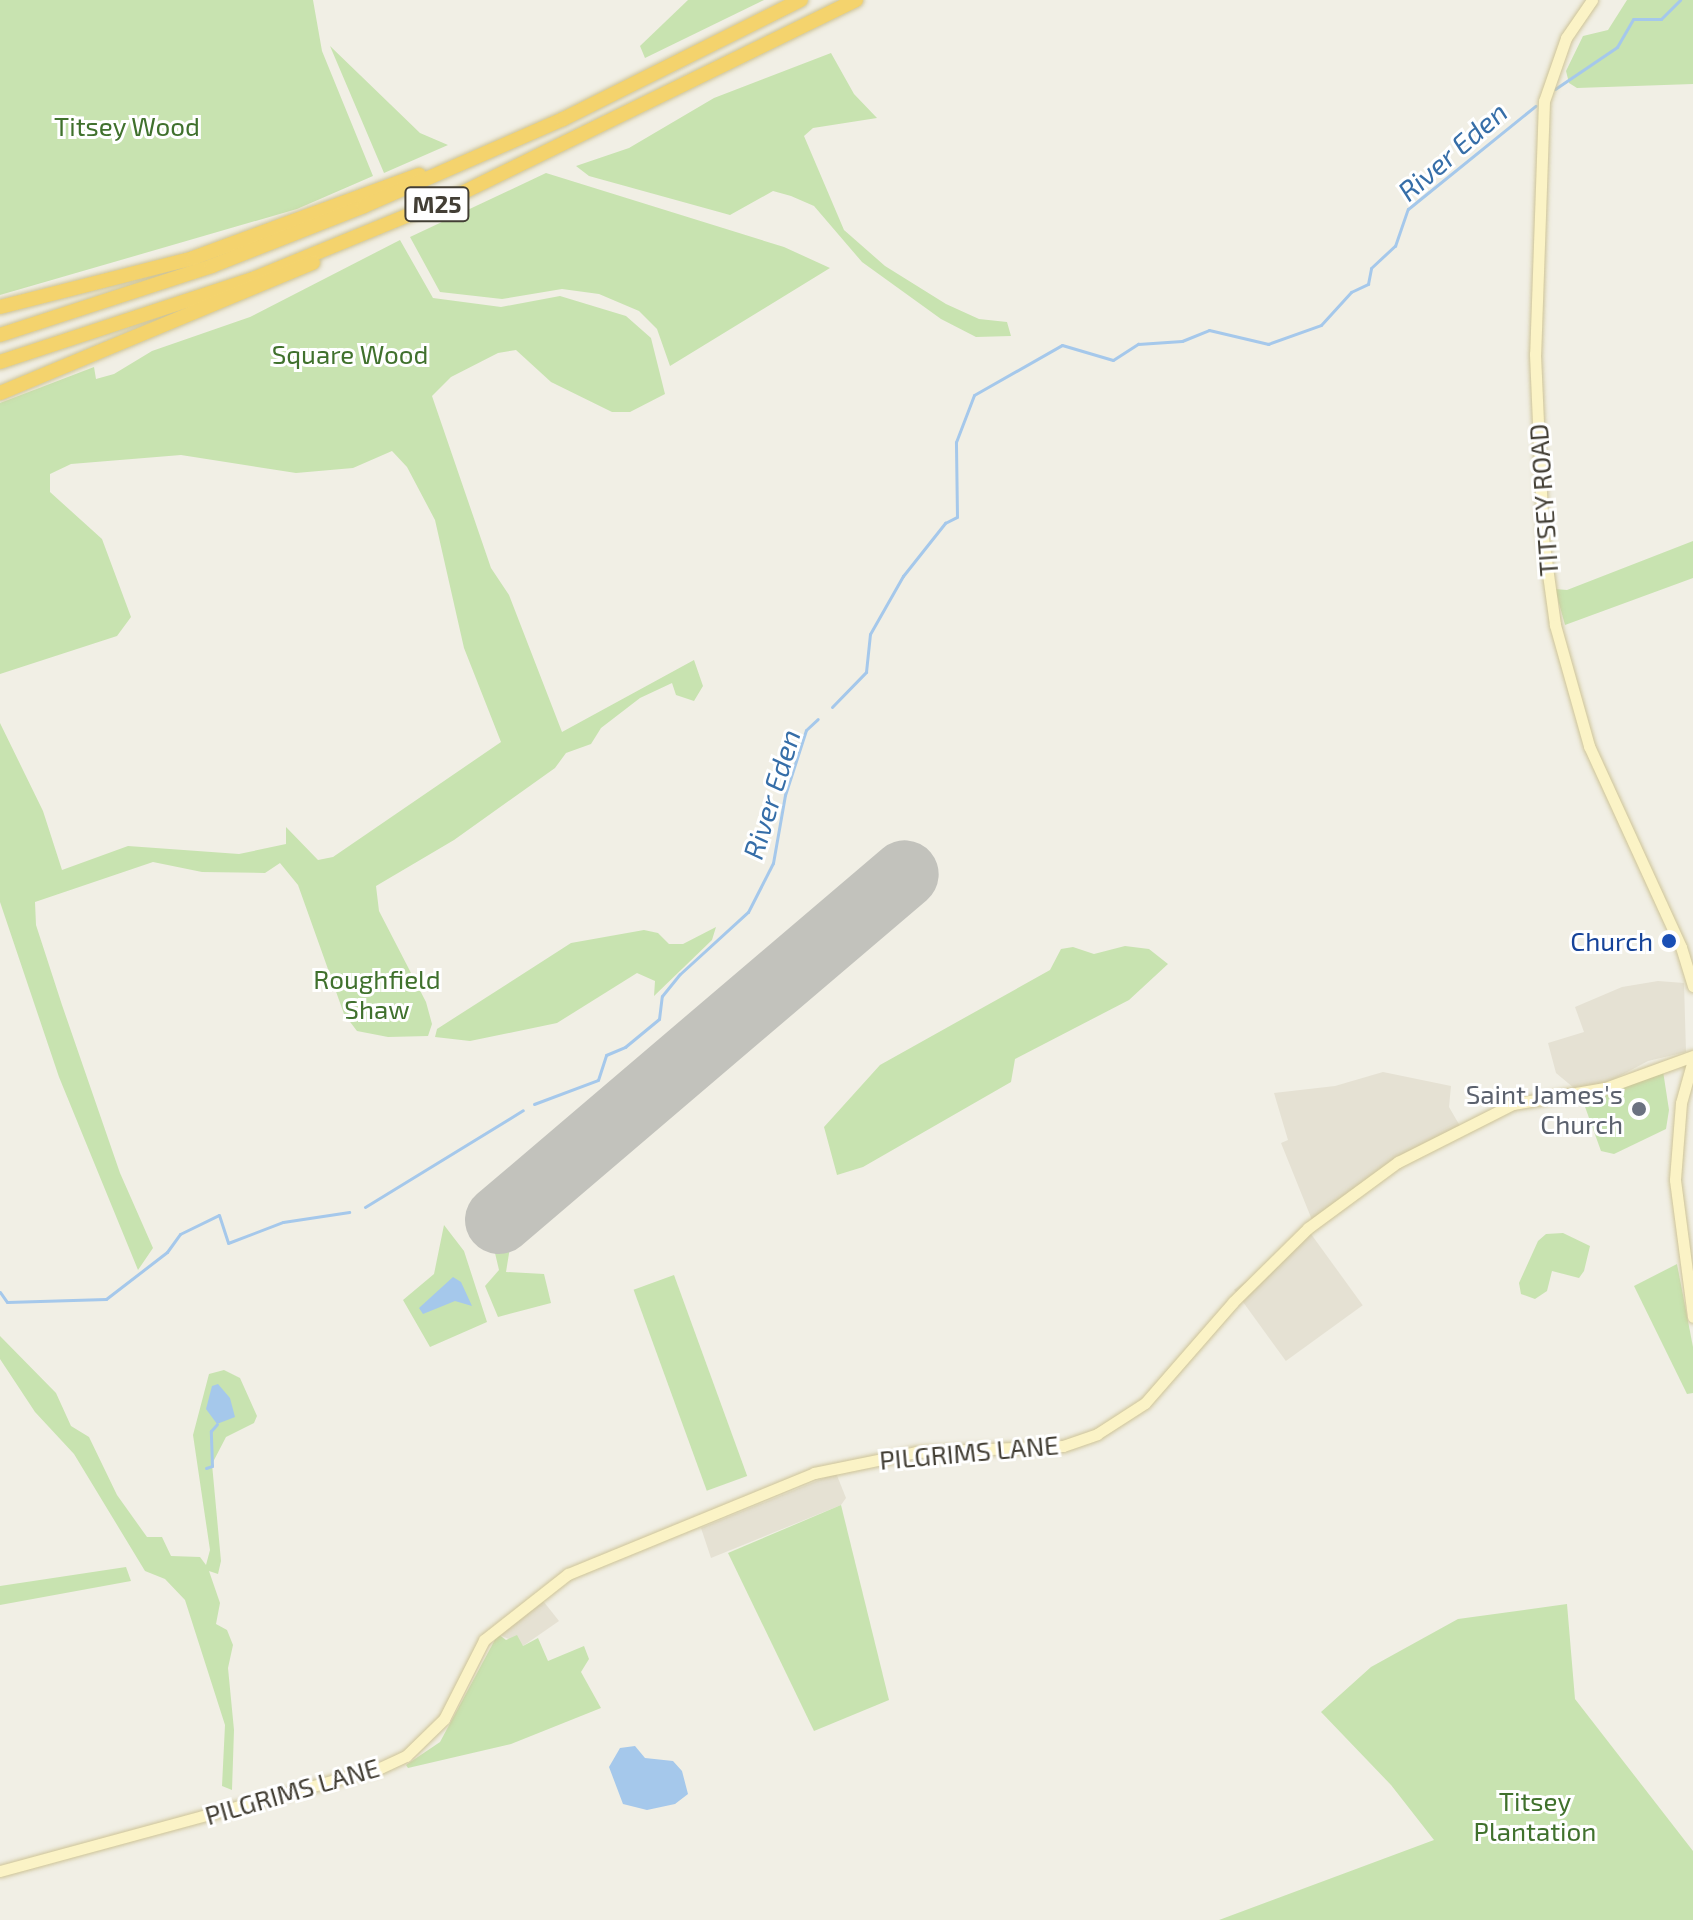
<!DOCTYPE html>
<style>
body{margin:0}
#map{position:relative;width:1693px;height:1920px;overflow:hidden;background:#f1efe5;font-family:"Exo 2",sans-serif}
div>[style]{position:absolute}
.residential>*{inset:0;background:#e5e1d3;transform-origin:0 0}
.green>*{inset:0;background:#c8e3b0;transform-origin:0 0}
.water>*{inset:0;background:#a5c8eb}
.stream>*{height:3px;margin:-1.5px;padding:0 1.5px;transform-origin:1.5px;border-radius:1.5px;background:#a5c8eb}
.runway>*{height:68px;margin:-34px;padding:0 34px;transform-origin:34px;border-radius:34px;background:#c2c2bc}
.roads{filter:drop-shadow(0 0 2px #cec497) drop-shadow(0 0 2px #cec497)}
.secondary>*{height:11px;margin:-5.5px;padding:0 5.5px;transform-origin:5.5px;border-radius:5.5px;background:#fbf3c6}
.highway>*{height:14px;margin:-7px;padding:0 7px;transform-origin:7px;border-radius:7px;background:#f4d36d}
.dots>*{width:22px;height:22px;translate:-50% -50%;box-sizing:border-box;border:4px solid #fff;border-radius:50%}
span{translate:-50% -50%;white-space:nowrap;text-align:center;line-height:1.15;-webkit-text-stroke:6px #fff;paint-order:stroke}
.shield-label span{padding:2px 6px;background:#fff;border:2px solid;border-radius:6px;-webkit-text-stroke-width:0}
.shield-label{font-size:24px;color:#433f35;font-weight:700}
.park-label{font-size:26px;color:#40712d}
.street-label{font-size:26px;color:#433f35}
.transit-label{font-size:26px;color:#164399}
.right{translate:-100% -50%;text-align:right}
.worship-label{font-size:26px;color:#5b616d}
.water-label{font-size:28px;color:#366ea8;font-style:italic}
</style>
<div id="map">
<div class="residential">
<div style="clip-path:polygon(1658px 981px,1684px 983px,1686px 1052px,1648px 1061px,1605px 1084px,1574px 1088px,1556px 1073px,1548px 1043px,1584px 1032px,1575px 1007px,1622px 987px)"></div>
<div style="clip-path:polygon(1383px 1072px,1451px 1086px,1449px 1107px,1460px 1126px,1312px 1220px,1281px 1143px,1288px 1140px,1274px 1093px,1335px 1086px)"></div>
<div style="left:1311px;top:1234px;width:88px;height:95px;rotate:54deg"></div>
<div style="clip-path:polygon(836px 1473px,846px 1498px,841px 1505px,711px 1558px,701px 1528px)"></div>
<div style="clip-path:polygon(540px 1597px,559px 1621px,523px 1646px,498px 1634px)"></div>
</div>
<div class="green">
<div style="clip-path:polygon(0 0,313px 0,322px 51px,373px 176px,297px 209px,0 295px)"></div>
<div style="clip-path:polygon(688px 0,764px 0,645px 58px,640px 46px)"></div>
<div style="clip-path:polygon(1627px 0,1693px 0,1693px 84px,1577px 88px,1569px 83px,1566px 71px,1583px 36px,1608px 30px)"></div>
<div style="clip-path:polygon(330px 46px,420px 133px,448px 145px,384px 173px)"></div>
<div style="clip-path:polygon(831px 53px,854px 94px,877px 118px,813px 128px,804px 136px,844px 230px,885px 266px,946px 304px,979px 319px,1007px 322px,1011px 336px,976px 337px,941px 319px,862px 262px,814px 206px,791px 196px,773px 191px,730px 215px,589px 176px,576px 166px,629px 148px,714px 98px)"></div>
<div style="clip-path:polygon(546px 173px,784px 247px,830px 268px,670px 366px,657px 329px,639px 311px,599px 294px,562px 289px,502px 299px,440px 292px,410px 237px)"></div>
<div style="clip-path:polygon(400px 240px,433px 298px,501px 307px,560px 296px,626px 316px,651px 338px,665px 394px,630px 412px,612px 412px,551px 382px,516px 350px,498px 353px,451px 377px,432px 396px,491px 568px,509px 595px,562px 732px,694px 660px,703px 686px,694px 701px,676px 695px,672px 683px,640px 698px,601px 728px,591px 744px,566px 753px,555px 768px,454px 840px,376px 886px,379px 911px,426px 1002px,432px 1024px,428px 1036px,388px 1037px,357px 1031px,344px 1014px,298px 885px,280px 863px,265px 873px,202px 872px,153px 862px,35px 902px,36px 925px,62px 1005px,120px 1173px,153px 1248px,138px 1270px,59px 1077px,0 902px,0 723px,43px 811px,62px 870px,128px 846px,239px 854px,286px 844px,286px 827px,318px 860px,333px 857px,501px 742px,464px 648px,435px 520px,407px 467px,392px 451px,353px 468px,296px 473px,181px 455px,71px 464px,50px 474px,50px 492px,102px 539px,131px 617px,117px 636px,0 674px,0 403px,94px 367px,96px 379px,114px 374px,152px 351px,250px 317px)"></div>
<div style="clip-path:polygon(1693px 541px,1693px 578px,1565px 625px,1555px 589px,1567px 590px)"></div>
<div style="clip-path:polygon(912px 861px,919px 866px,918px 883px,512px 1235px,506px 1272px,544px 1274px,551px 1303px,498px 1317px,485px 1286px,499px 1270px,491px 1236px,483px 1227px,481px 1216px,487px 1209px,901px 863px)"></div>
<div style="clip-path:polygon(716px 927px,712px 940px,654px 996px,655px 981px,637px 973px,557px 1023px,470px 1041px,435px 1037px,437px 1029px,571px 943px,644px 930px,658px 933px,669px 944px,683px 944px)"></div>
<div style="clip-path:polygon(1125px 946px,1149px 949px,1168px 964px,1129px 1000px,1015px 1059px,1011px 1082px,863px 1167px,837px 1175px,824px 1127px,880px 1065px,1050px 970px,1061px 949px,1073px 947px,1094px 954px)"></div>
<div style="clip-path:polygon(1663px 1071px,1669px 1110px,1666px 1129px,1614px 1154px,1601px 1151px,1584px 1104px)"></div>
<div style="clip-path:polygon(444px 1225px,464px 1251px,487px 1322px,430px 1347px,403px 1300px,434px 1274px)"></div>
<div style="clip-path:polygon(1563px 1233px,1590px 1246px,1584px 1271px,1579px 1278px,1552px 1271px,1547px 1291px,1535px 1299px,1521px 1294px,1519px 1283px,1538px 1241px,1546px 1234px)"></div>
<div style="clip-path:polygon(1677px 1264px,1693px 1347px,1693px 1393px,1687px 1394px,1634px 1286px)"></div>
<div style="left:674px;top:1275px;width:214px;height:43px;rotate:70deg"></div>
<div style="clip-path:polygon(0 1336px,56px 1393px,71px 1426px,89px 1437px,117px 1495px,147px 1537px,162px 1537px,171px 1556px,200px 1557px,206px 1565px,210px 1550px,193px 1435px,209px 1374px,224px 1370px,240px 1378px,257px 1416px,254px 1423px,226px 1437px,212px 1464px,221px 1561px,218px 1574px,209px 1571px,220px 1603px,216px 1624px,227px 1630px,233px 1645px,228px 1668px,234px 1730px,232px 1790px,222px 1786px,225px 1725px,185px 1600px,165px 1579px,145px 1571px,74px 1454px,35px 1412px,0 1359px)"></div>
<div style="clip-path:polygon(841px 1505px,889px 1700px,814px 1731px,728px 1553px)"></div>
<div style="clip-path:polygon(126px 1567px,131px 1581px,0 1605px,0 1586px)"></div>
<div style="clip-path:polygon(1567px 1604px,1575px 1699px,1693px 1851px,1693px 1920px,1219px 1920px,1434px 1840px,1391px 1785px,1321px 1712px,1371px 1667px,1458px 1619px)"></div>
<div style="clip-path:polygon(498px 1634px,506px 1640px,517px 1635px,523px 1646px,538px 1638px,548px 1661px,584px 1646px,589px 1659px,581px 1672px,601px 1708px,511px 1744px,408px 1768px,406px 1765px,440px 1742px)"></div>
</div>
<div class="water">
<div style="clip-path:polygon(453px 1277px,461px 1282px,472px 1306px,455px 1301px,423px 1314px,419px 1308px)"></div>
<div style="clip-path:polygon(218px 1384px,230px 1398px,235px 1417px,217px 1424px,206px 1409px,212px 1386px)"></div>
<div style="clip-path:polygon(635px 1746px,645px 1758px,673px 1761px,682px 1771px,688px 1794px,675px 1804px,647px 1810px,623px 1804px,609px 1767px,620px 1748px)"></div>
</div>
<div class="stream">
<div style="left:1555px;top:89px;width:75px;rotate:-34.1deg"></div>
<div style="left:1617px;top:47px;width:32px;rotate:-60deg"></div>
<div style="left:1633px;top:19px;width:28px"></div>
<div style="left:1661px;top:19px;width:27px;rotate:-45deg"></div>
<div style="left:832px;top:707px;width:49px;rotate:-45.8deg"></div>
<div style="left:866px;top:672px;width:38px;rotate:-84deg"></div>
<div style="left:870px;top:634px;width:67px;rotate:-60.4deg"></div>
<div style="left:903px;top:576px;width:68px;rotate:-51.6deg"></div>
<div style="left:945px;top:523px;width:13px;rotate:-27deg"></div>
<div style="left:957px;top:517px;width:75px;rotate:-90.8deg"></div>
<div style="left:956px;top:442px;width:50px;rotate:-69deg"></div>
<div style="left:974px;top:395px;width:101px;rotate:-29.6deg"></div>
<div style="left:1062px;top:345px;width:53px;rotate:16.4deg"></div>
<div style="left:1113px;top:360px;width:30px;rotate:-33deg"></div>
<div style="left:1138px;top:344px;width:44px;rotate:-3.9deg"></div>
<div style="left:1182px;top:341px;width:29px;rotate:-22deg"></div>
<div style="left:1209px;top:330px;width:61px;rotate:13.3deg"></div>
<div style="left:1268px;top:344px;width:56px;rotate:-19.7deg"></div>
<div style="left:1321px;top:325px;width:45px;rotate:-47.7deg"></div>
<div style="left:1351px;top:292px;width:19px;rotate:-25deg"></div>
<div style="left:1368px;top:284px;width:16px;rotate:-79deg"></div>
<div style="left:1371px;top:268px;width:33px;rotate:-43deg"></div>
<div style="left:1395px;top:246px;width:39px;rotate:-71deg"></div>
<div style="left:1408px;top:209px;width:164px;rotate:-39deg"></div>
<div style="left:534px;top:1104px;width:68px;rotate:-20.6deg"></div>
<div style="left:598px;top:1080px;width:26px;rotate:-72deg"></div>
<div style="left:606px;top:1055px;width:21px;rotate:-23deg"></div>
<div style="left:625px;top:1047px;width:44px;rotate:-39.5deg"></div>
<div style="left:659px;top:1019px;width:23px;rotate:-83deg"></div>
<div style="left:662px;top:996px;width:28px;rotate:-51deg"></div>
<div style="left:680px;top:974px;width:92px;rotate:-42.4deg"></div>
<div style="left:748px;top:912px;width:55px;rotate:-63deg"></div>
<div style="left:773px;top:863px;width:69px;rotate:-80deg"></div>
<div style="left:785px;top:795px;width:68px;rotate:-72.1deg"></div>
<div style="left:806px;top:730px;width:16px;rotate:-43deg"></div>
<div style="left:365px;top:1207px;width:185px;rotate:-31.5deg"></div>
<div style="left:0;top:1292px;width:12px;rotate:55deg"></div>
<div style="left:7px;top:1302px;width:99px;rotate:-1.7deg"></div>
<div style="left:106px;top:1299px;width:77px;rotate:-37.6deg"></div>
<div style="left:167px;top:1252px;width:22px;rotate:-54deg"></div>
<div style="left:180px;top:1234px;width:43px;rotate:-26deg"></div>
<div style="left:219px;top:1215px;width:29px;rotate:72deg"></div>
<div style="left:228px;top:1243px;width:59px;rotate:-20.9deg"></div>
<div style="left:283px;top:1222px;width:67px;rotate:-8.6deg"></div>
<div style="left:206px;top:1468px;width:6px;rotate:-18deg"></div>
<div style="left:212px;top:1466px;width:35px;rotate:-92deg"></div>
<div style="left:211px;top:1431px;width:9px;rotate:-49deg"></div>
</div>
<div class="runway">
<div style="left:499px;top:1220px;width:533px;rotate:-40.44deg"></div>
</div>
<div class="roads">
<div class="secondary">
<div style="left:1592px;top:0;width:46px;rotate:124.4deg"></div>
<div style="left:1566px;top:38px;width:67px;rotate:109.2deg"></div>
<div style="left:1544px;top:101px;width:253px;rotate:92deg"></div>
<div style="left:1535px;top:354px;width:184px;rotate:87.5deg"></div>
<div style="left:1543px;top:538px;width:88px;rotate:82.1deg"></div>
<div style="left:1555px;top:625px;width:126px;rotate:74.3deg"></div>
<div style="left:1589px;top:746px;width:221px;rotate:65.4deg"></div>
<div style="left:1681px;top:947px;width:41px;rotate:72.9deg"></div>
<div style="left:1693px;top:1060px;width:45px;rotate:105.6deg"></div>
<div style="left:1681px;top:1103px;width:77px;rotate:94.5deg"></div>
<div style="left:1675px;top:1180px;width:138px;rotate:82.5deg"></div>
<div style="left:0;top:1871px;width:394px;rotate:-15.2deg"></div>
<div style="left:380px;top:1768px;width:29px;rotate:-25deg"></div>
<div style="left:406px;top:1756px;width:53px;rotate:-44.2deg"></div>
<div style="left:444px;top:1719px;width:89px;rotate:-63.1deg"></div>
<div style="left:484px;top:1640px;width:107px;rotate:-38.2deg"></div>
<div style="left:568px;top:1574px;width:266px;rotate:-22.3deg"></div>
<div style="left:814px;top:1473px;width:104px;rotate:-11.6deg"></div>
<div style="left:916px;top:1452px;width:147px;rotate:-2.3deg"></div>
<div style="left:1063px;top:1446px;width:36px;rotate:-19deg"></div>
<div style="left:1097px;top:1434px;width:57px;rotate:-32.9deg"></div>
<div style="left:1145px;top:1403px;width:134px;rotate:-48.9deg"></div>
<div style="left:1233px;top:1302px;width:105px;rotate:-44.6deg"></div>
<div style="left:1308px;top:1228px;width:112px;rotate:-36.3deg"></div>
<div style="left:1398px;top:1162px;width:129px;rotate:-26.8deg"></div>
<div style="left:1513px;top:1104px;width:93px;rotate:-9.9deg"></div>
<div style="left:1605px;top:1088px;width:94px;rotate:-20deg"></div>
</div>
<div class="highway">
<div style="left:0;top:307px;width:199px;rotate:-14.2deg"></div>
<div style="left:193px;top:258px;width:241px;rotate:-20.2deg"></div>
<div style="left:0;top:335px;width:223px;rotate:-18deg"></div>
<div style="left:212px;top:266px;width:163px;rotate:-21.5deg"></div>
<div style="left:364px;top:206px;width:217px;rotate:-23.6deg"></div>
<div style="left:563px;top:119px;width:266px;rotate:-26.6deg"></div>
<div style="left:0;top:362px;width:268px;rotate:-18.2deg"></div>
<div style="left:255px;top:278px;width:222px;rotate:-22.3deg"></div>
<div style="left:460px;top:194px;width:441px;rotate:-26.1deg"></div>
<div style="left:0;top:393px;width:339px;rotate:-22.6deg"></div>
</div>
</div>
<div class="dots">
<div style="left:1669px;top:941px;background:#1a4fb4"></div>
<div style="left:1639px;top:1109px;background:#6b7280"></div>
</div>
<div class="shield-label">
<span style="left:437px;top:204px">M25</span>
</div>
<div class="park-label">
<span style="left:127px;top:126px">Titsey Wood</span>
<span style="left:350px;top:354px">Square Wood</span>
<span style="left:377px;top:994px">Roughfield<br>Shaw</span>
<span style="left:1535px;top:1816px">Titsey<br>Plantation</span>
</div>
<div class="street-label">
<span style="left:1543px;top:500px;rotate:-94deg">TITSEY ROAD</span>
<span style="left:969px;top:1452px;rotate:-5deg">PILGRIMS LANE</span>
<span style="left:292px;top:1791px;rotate:-16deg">PILGRIMS LANE</span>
</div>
<div class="transit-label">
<span class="right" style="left:1653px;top:941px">Church</span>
</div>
<div class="worship-label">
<span class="right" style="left:1623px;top:1109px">Saint James's<br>Church</span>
</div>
<div class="water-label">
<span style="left:1452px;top:151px;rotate:-41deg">River Eden</span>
<span style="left:771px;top:794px;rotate:-73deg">River Eden</span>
</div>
</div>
